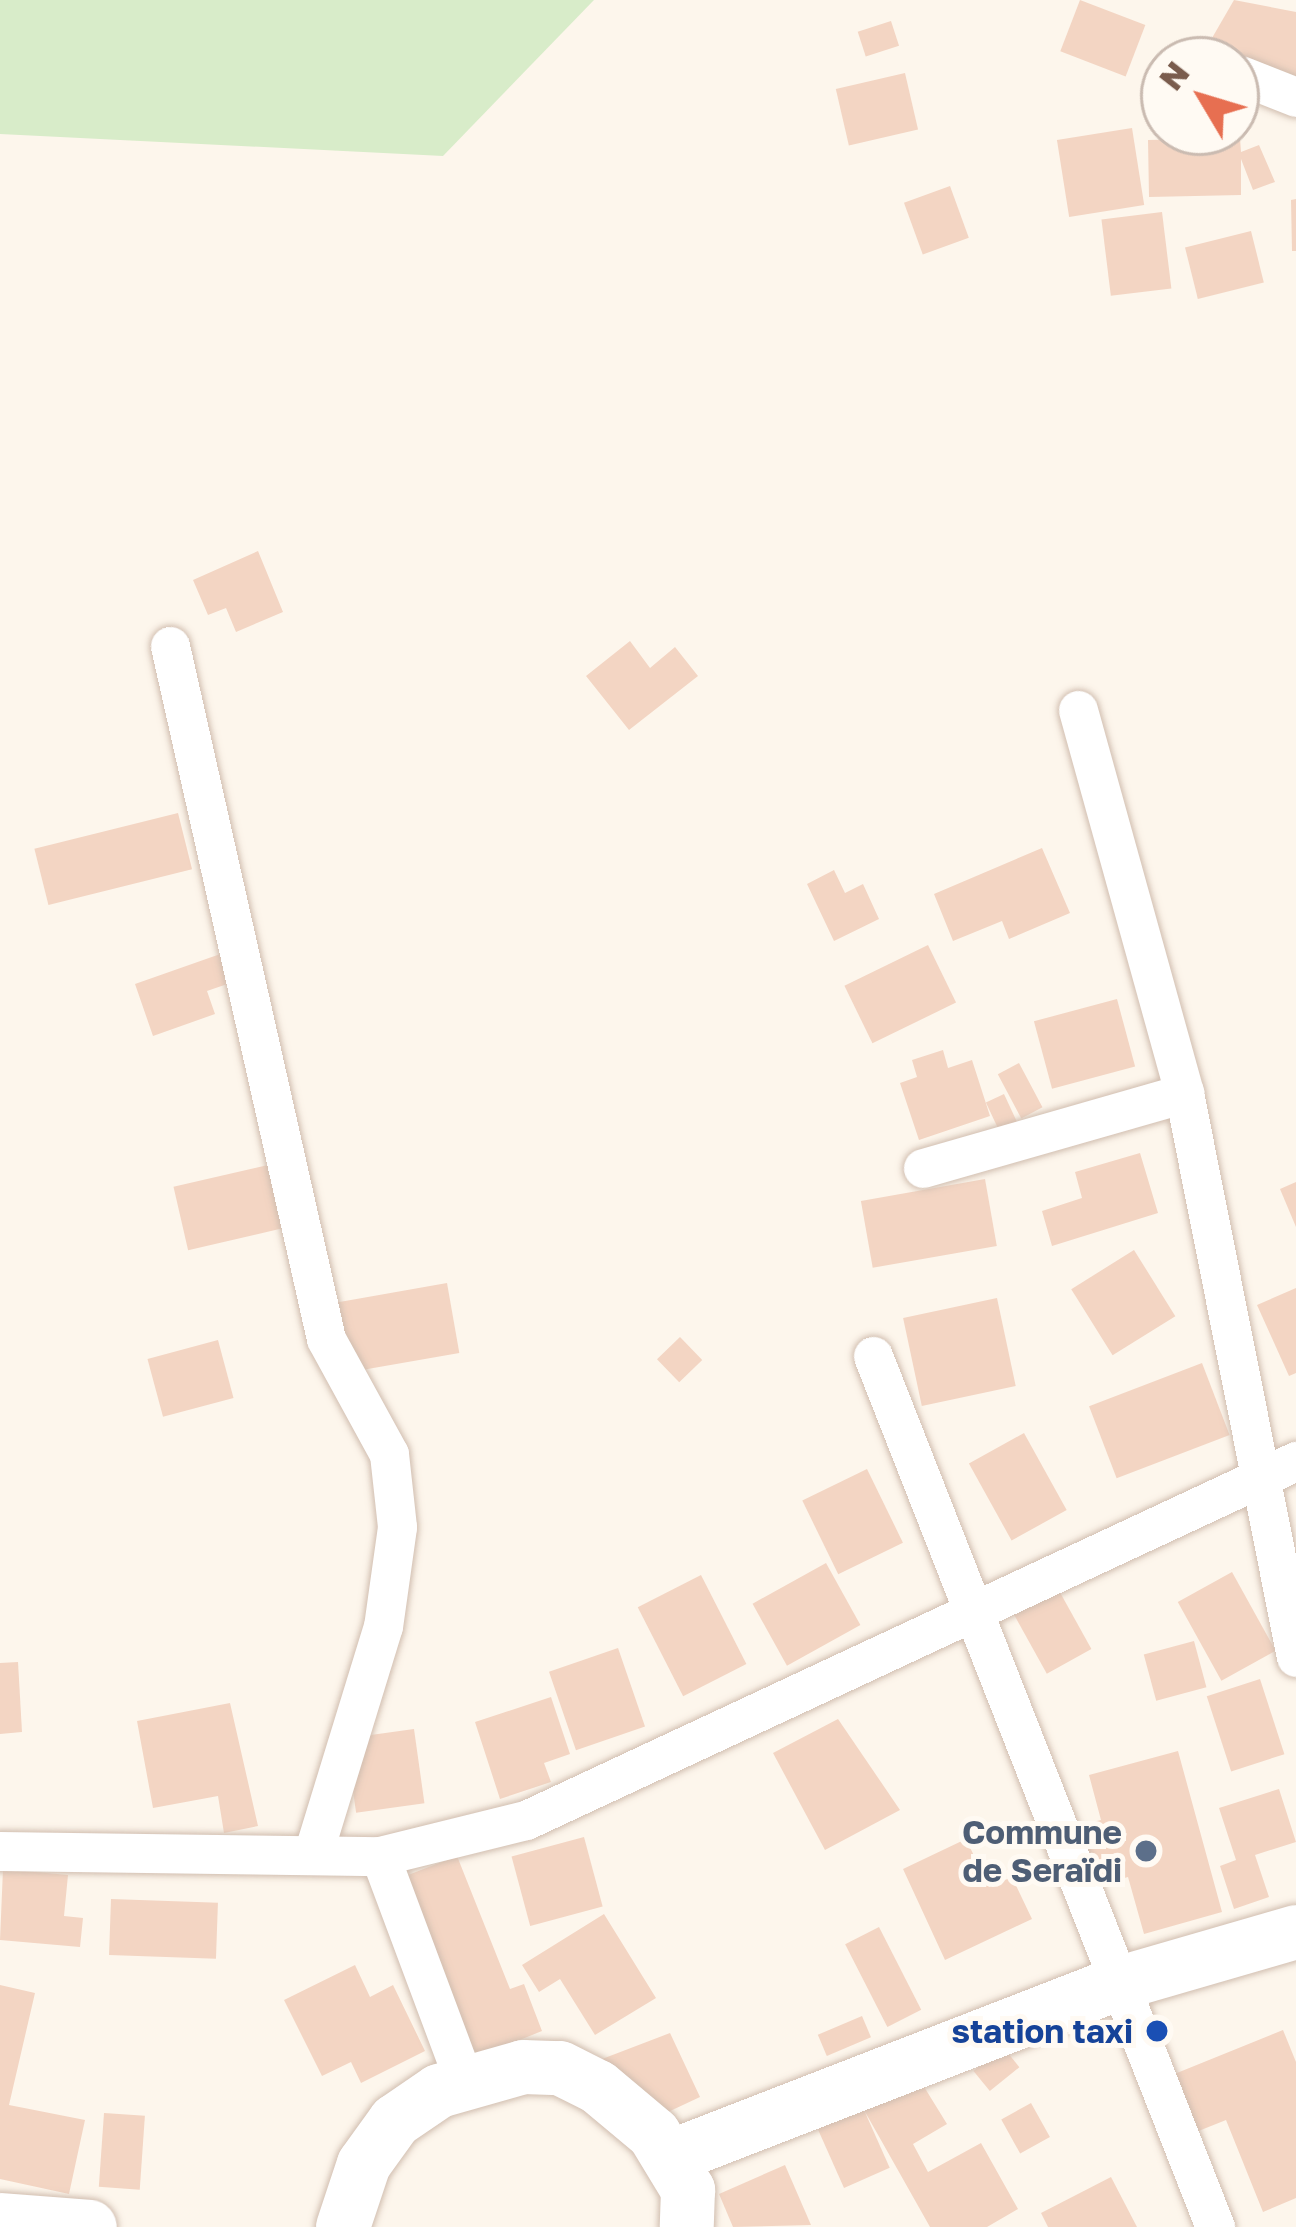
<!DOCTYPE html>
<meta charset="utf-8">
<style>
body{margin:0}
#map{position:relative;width:1296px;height:2227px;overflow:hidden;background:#fdf6ec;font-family:"Golos Text",sans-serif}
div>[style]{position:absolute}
.green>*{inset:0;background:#d8ecc9}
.building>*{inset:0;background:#f3d5c3;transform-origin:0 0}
.roads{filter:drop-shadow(0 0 3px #d1beb0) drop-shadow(0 0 3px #d1beb0)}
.minor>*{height:39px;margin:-19.5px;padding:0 19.5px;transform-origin:19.5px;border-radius:19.5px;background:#fff}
.secondary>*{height:54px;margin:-27px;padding:0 27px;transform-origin:27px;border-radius:27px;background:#fff}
.dots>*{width:33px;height:33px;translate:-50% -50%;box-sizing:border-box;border:6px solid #fffaf3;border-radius:50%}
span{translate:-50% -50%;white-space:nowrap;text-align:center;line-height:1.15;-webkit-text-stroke:10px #fffaf3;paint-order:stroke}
.service-label{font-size:33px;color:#4e5e75;font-weight:700}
.right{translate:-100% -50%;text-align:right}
.transit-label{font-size:33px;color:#164399;font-weight:700}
.north{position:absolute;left:1140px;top:36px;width:120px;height:120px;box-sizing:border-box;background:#fffaf3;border:3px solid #cabbb1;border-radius:50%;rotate:308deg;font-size:33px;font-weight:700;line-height:48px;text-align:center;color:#7a5c4d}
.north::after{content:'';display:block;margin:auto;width:42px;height:54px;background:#e76f51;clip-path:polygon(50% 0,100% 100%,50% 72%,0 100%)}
</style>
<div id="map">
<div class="green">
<div style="clip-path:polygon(0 0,594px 0,443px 156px,0 134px)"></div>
</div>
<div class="building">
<div style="left:1080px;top:0;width:70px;height:55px;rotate:21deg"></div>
<div style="clip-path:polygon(1234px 0,1296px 12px,1296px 88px,1212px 38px)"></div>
<div style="left:891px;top:21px;width:26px;height:35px;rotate:72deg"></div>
<div style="left:905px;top:73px;width:58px;height:71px;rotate:77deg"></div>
<div style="left:1132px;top:128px;width:78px;height:76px;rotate:81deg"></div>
<div style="clip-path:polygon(1240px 138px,1241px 152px,1259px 145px,1275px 182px,1253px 190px,1241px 159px,1241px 195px,1149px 197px,1148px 140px)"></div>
<div style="left:950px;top:186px;width:55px;height:49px;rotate:70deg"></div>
<div style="clip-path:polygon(1296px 199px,1296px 251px,1292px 251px,1291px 200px)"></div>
<div style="left:1162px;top:212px;width:77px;height:61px;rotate:83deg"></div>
<div style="left:1251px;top:231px;width:53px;height:68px;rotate:76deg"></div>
<div style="clip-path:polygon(258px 551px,283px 612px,236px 632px,226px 608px,208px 615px,193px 580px)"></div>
<div style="clip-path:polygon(630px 641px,650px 668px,675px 647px,698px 676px,629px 730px,586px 676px)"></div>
<div style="left:178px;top:813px;width:58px;height:148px;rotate:76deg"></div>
<div style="clip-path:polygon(1042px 848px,1070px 913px,1009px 939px,1002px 921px,953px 941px,934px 894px)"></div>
<div style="clip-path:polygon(834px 870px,845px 893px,863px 884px,879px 919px,834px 941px,807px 884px)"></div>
<div style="left:928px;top:945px;width:64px;height:93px;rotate:64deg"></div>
<div style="clip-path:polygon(226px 952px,236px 981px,207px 991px,215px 1014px,153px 1036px,135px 984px)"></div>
<div style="left:1117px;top:999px;width:70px;height:86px;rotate:75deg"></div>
<div style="clip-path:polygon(943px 1050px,948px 1068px,972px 1060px,990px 1116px,919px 1140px,900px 1083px,917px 1077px,912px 1060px)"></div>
<div style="left:1019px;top:1063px;width:50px;height:24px;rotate:62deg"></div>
<div style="left:1004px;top:1094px;width:33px;height:20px;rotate:65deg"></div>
<div style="clip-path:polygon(1140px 1153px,1158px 1213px,1052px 1246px,1042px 1211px,1082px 1198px,1075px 1172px)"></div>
<div style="left:268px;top:1165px;width:65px;height:97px;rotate:77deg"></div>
<div style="left:985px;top:1179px;width:68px;height:126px;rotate:80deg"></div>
<div style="clip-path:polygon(1296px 1182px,1296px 1227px,1280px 1189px)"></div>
<div style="left:1134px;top:1250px;width:78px;height:74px;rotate:58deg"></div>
<div style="left:447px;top:1283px;width:71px;height:112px;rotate:80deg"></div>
<div style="clip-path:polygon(1296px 1288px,1296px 1373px,1289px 1376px,1257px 1305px)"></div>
<div style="left:997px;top:1298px;width:90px;height:96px;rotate:78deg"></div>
<div style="left:680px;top:1337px;width:32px;height:32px;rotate:46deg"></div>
<div style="left:218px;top:1340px;width:60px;height:73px;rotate:75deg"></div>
<div style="left:1202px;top:1363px;width:77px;height:121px;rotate:69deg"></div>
<div style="left:1024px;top:1433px;width:88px;height:63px;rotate:61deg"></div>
<div style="left:867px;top:1469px;width:82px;height:72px;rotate:64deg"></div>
<div style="left:826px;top:1563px;width:71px;height:84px;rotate:61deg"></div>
<div style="left:1232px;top:1572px;width:90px;height:62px;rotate:61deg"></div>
<div style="left:701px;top:1575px;width:100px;height:71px;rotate:63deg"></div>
<div style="left:1057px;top:1587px;width:71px;height:51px;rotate:61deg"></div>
<div style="left:1194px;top:1641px;width:48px;height:52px;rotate:75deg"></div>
<div style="left:618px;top:1648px;width:83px;height:73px;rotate:71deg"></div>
<div style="clip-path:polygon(18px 1662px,22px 1732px,0 1734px,0 1663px)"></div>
<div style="left:1260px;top:1679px;width:79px;height:56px;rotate:72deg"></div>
<div style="clip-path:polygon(551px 1697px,570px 1754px,544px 1763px,551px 1782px,500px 1799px,475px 1722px)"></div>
<div style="clip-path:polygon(230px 1703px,258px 1826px,224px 1833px,218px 1796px,153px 1808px,137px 1721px)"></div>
<div style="clip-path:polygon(838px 1719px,900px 1810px,825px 1850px,773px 1753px)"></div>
<div style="left:414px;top:1729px;width:75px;height:69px;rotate:82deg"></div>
<div style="clip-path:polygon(1178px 1751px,1222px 1912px,1144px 1934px,1128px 1877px,1097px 1886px,1080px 1825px,1101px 1820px,1089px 1775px)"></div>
<div style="clip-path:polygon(1279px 1789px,1296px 1842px,1255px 1855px,1269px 1897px,1234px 1909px,1220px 1866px,1236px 1860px,1219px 1808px)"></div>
<div style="left:584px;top:1837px;width:72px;height:75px;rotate:75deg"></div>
<div style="clip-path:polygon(966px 1839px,989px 1887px,1012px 1877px,1032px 1919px,945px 1960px,903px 1869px)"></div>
<div style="clip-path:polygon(457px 1856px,510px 1989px,524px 1984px,542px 2031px,475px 2058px,403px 1877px)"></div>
<div style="clip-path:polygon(3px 1869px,68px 1875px,64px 1916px,83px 1918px,80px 1947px,0 1940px)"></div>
<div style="left:111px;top:1899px;width:107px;height:56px;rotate:2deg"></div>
<div style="clip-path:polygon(604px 1914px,656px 1998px,595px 2035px,560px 1979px,539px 1992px,522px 1965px)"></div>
<div style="left:879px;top:1927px;width:93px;height:38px;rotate:63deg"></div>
<div style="clip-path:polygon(355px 1965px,370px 1997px,393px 1985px,425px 2051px,361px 2083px,351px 2062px,322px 2076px,284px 2000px)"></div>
<div style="clip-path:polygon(0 1985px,35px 1993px,9px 2105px,85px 2120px,69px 2194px,0 2179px)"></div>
<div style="left:862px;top:2016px;width:23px;height:48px;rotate:67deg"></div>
<div style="clip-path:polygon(1283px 2030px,1296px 2062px,1296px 2198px,1263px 2212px,1226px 2120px,1191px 2134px,1167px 2077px)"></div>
<div style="clip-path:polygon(670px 2033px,700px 2097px,668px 2112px,589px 2064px)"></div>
<div style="left:1003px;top:2047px;width:26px;height:38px;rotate:51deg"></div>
<div style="clip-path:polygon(918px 2077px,947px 2124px,913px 2144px,928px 2172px,981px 2143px,1018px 2209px,987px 2227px,930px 2227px,864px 2110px)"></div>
<div style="left:860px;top:2101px;width:73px;height:50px;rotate:66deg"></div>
<div style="left:1031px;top:2103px;width:39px;height:34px;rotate:61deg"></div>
<div style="left:104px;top:2113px;width:41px;height:74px;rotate:4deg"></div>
<div style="clip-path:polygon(785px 2165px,811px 2225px,733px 2227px,719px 2194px)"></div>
<div style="clip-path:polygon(1111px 2177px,1137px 2227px,1048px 2227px,1041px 2213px)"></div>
</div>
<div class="roads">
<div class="minor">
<div style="left:1243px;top:76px;width:57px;rotate:21.6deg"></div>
<div style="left:170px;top:646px;width:710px;rotate:77.31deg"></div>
<div style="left:326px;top:1339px;width:131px;rotate:61.3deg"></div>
<div style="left:389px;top:1454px;width:73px;rotate:83.7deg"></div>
<div style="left:397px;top:1527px;width:100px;rotate:98deg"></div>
<div style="left:383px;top:1626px;width:239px;rotate:107.1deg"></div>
<div style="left:1078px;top:710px;width:397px;rotate:74.5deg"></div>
<div style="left:1184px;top:1093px;width:575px;rotate:78.77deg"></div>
<div style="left:923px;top:1168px;width:272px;rotate:-16deg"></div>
<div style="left:873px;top:1356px;width:936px;rotate:68.56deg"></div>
<div style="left:0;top:1851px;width:380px;rotate:0.8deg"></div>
<div style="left:380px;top:1856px;width:150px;rotate:-13.9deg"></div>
<div style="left:526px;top:1820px;width:850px;rotate:-25deg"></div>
<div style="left:380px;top:1856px;width:240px;rotate:69.5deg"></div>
</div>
<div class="secondary">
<div style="left:673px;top:2156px;width:476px;rotate:-21.2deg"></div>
<div style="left:1117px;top:1984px;width:186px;rotate:-16.2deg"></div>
<div style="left:0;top:2220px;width:90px;rotate:4.4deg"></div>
<div style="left:343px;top:2227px;width:66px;rotate:-71.6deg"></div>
<div style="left:364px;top:2164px;width:53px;rotate:-54.2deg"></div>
<div style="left:395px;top:2121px;width:53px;rotate:-34.3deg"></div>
<div style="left:439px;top:2091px;width:87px;rotate:-15.9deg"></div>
<div style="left:523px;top:2067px;width:37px;rotate:2deg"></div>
<div style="left:560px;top:2068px;width:42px;rotate:26.6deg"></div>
<div style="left:598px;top:2087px;width:73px;rotate:40deg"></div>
<div style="left:654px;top:2134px;width:66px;rotate:58.7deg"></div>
<div style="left:688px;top:2190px;width:37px;rotate:92deg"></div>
</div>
</div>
<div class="dots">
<div style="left:1146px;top:1851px;background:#5c6f8a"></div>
<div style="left:1157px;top:2031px;background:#1a4fb4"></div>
</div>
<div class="service-label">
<span class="right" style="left:1122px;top:1851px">Commune<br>de Seraïdi</span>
</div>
<div class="transit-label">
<span class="right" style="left:1133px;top:2031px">station taxi</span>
</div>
<div class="north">N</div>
</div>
